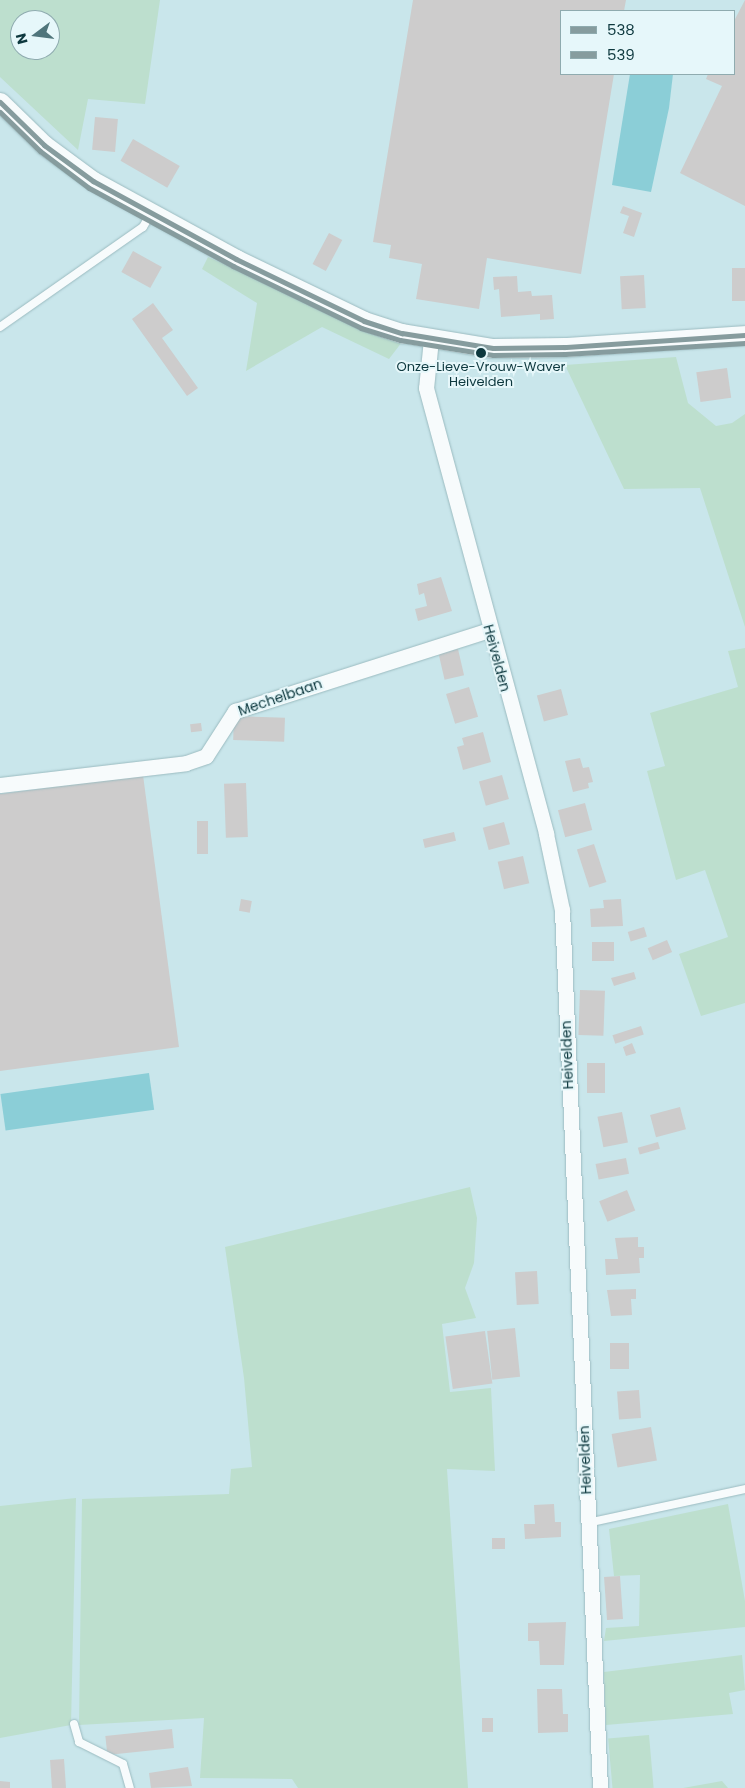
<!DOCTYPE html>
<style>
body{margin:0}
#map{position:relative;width:745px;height:1788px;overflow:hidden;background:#c9e6eb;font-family:Poppins,sans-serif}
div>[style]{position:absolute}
.green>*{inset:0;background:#bddfce;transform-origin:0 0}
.water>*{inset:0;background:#8bced7;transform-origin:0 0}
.building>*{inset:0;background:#cdcccc;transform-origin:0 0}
.roads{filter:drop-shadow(0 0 1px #9bbbc0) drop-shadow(0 0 1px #9bbbc0)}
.service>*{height:8px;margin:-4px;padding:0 4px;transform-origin:4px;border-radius:4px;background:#f7fbfc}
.minor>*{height:15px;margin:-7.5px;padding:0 7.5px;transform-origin:7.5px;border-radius:7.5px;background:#f7fbfc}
.tertiary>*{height:19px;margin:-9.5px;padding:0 9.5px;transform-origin:9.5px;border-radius:9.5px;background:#f7fbfc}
.bus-1>*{height:5px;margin:-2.5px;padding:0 2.5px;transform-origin:2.5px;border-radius:2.5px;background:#869c9e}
.bus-2>*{height:5px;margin:-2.5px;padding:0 2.5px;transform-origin:2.5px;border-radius:2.5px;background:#869c9e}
.dots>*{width:14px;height:14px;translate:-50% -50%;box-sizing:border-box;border:2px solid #e6f7fa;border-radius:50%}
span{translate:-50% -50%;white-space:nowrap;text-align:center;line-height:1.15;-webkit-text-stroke:4px #e6f7fa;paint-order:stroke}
.bus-label{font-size:13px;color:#0d383e}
.street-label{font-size:14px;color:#0d383e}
.legend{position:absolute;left:560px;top:10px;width:175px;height:65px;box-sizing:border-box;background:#e6f7fa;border:1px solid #8fabaf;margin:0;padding:6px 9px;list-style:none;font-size:15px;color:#0d383e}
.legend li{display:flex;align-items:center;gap:10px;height:25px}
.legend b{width:25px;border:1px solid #8fabaf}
.north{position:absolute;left:10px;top:10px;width:50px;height:50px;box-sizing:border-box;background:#e6f7fa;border:1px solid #8fabaf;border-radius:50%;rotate:255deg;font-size:14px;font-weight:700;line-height:20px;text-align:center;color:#0d383e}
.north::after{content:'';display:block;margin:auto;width:18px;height:22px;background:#4f757b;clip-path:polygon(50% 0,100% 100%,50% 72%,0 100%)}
</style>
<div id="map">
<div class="green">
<div style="clip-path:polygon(evenodd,0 0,160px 0,145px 104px,88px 99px,78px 150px,0 77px,0 0,20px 20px,50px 20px,50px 50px,20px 50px,20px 20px)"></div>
<div style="clip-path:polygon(208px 257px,402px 342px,389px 359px,322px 327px,246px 371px,257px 303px,202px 269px)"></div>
<div style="clip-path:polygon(676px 357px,688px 403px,716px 426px,732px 423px,745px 414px,745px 627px,700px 488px,624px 489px,565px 365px)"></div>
<div style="clip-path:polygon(745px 648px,745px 1003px,701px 1016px,679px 954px,728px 937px,705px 870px,676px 880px,647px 771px,665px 766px,650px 713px,738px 687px,728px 651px)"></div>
<div style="clip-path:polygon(470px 1187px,477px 1218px,474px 1263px,465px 1288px,476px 1318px,442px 1324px,450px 1392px,491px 1388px,495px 1471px,447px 1469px,468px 1788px,298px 1788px,292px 1779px,200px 1778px,204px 1718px,79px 1725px,82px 1499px,229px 1494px,231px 1469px,252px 1467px,244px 1378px,225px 1247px)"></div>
<div style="clip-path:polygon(76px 1498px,71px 1725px,0 1738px,0 1506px)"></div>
<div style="clip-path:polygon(728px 1504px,745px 1601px,745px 1627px,604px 1641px,606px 1628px,639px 1626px,640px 1575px,614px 1576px,609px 1529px)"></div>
<div style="clip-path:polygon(742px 1655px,745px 1690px,729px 1693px,733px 1714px,606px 1725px,604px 1672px)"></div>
<div style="left:649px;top:1735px;width:53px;height:41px;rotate:85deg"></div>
<div style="clip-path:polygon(722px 1781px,728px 1788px,683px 1788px)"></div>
</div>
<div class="water">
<div style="clip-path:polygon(630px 74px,673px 74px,669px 108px,651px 192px,612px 185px)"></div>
<div style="left:149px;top:1073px;width:37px;height:150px;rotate:82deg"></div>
</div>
<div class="building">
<div style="clip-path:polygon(413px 0,626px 0,624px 11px,561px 11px,561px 74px,614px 74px,581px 274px,487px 258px,479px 309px,416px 299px,422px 264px,389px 258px,391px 245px,373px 242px)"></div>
<div style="clip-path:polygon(745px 0,745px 206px,680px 173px,722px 86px,706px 79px,708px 74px,734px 74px,734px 21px)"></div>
<div style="left:95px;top:117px;width:23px;height:33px;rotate:5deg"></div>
<div style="left:133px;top:139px;width:54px;height:25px;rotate:30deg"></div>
<div style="clip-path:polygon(623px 206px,642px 213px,634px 237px,623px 233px,629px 216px,620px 213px)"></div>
<div style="left:329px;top:233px;width:15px;height:35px;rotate:28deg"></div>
<div style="left:133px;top:251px;width:33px;height:24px;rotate:29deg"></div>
<div style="left:732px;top:268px;width:13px;height:33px"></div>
<div style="left:644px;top:275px;width:33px;height:24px;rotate:87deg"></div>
<div style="clip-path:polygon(517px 276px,518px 292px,531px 291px,532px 296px,552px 295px,554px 319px,540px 320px,540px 314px,501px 317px,499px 289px,494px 290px,493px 277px)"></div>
<div style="clip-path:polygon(153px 303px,173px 330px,162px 338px,198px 388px,187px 396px,132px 319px)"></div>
<div style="left:727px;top:368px;width:30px;height:31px;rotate:82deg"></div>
<div style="clip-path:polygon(441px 577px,452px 611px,418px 621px,415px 609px,427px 606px,424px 593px,419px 595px,417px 584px)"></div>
<div style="left:458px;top:649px;width:27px;height:20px;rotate:77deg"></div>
<div style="left:469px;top:687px;width:31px;height:24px;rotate:73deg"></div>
<div style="left:561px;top:689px;width:27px;height:25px;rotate:75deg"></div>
<div style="left:234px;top:716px;width:51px;height:24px;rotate:2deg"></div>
<div style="left:201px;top:723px;width:8px;height:11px;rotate:83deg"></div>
<div style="clip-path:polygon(483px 732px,491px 762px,463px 770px,457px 747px,464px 745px,462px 738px)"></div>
<div style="clip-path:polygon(580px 758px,583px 768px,589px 767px,593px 782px,588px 783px,589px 788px,573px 792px,565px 761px)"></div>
<div style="clip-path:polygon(143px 775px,179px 1047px,0 1071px,0 794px)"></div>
<div style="left:502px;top:775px;width:25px;height:24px;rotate:74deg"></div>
<div style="left:246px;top:783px;width:54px;height:22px;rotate:88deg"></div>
<div style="left:585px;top:803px;width:28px;height:28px;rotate:75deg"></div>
<div style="left:197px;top:821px;width:11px;height:33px"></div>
<div style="left:504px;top:822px;width:23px;height:22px;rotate:75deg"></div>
<div style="left:454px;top:832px;width:9px;height:32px;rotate:77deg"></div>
<div style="left:594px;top:844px;width:40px;height:18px;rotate:72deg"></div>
<div style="left:523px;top:856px;width:28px;height:26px;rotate:77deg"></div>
<div style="left:241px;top:899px;width:11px;height:12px;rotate:10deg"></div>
<div style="clip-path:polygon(621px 899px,623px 926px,591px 927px,590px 909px,604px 908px,603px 900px)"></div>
<div style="left:644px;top:927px;width:10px;height:17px;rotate:73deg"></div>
<div style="left:667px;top:940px;width:13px;height:21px;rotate:67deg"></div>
<div style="left:592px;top:942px;width:22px;height:19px"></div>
<div style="clip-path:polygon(634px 972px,636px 979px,614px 986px,611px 978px)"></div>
<div style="left:580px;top:990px;width:25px;height:45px;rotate:2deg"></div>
<div style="left:641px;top:1026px;width:9px;height:30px;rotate:72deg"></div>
<div style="clip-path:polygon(632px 1043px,636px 1053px,626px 1056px,623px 1047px)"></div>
<div style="left:587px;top:1063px;width:18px;height:30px"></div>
<div style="left:680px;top:1107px;width:23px;height:31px;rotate:75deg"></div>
<div style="left:622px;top:1112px;width:31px;height:25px;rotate:79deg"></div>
<div style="left:658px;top:1142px;width:7px;height:21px;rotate:74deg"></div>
<div style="left:626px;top:1158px;width:16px;height:31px;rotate:79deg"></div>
<div style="left:627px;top:1190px;width:22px;height:30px;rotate:68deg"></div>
<div style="clip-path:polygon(638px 1237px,638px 1247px,644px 1247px,644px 1258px,639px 1258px,640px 1273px,606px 1275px,605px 1259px,618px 1259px,615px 1238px)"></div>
<div style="left:537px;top:1271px;width:33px;height:22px;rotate:87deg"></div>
<div style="clip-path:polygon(636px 1289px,636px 1299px,631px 1299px,632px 1315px,611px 1316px,607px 1290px)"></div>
<div style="left:515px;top:1328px;width:49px;height:28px;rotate:84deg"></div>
<div style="left:485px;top:1331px;width:53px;height:40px;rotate:82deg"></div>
<div style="left:610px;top:1343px;width:19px;height:26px"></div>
<div style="left:639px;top:1390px;width:28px;height:22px;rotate:86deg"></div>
<div style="left:651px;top:1427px;width:34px;height:40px;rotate:80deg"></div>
<div style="clip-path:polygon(554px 1504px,555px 1522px,561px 1522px,561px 1537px,525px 1539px,524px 1524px,535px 1524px,534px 1505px)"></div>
<div style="left:505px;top:1538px;width:11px;height:13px;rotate:90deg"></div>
<div style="left:620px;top:1576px;width:43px;height:16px;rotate:86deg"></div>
<div style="clip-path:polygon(566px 1622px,564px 1665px,540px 1665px,539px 1641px,528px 1641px,528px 1623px)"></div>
<div style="clip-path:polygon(537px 1689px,562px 1689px,563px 1714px,568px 1714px,568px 1732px,538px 1733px)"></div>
<div style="left:493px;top:1718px;width:14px;height:11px;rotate:90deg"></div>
<div style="left:172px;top:1729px;width:19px;height:67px;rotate:84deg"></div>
<div style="left:64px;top:1759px;width:29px;height:14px;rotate:86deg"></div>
<div style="clip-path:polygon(188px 1767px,192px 1786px,151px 1788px,149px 1773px)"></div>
<div style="clip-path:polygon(0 1781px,10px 1782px,10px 1788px,0 1788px)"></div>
</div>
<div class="roads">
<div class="service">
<div style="left:0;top:327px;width:174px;rotate:-35deg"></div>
<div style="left:143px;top:227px;width:16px;rotate:-60deg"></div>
<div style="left:587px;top:1523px;width:162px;rotate:-12.1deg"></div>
<div style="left:74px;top:1724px;width:19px;rotate:74deg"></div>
<div style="left:79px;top:1742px;width:49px;rotate:26.6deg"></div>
<div style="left:123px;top:1764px;width:25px;rotate:74deg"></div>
</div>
<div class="minor">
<div style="left:431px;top:339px;width:49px;rotate:95.8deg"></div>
<div style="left:426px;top:388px;width:462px;rotate:74.9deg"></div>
<div style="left:546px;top:834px;width:78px;rotate:78.1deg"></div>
<div style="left:562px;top:910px;width:879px;rotate:87.52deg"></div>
<div style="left:0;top:785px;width:187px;rotate:-6.7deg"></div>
<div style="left:186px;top:763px;width:21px;rotate:-19deg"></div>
<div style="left:206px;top:756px;width:54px;rotate:-57.2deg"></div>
<div style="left:235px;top:711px;width:267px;rotate:-17.7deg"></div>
</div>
<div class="tertiary">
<div style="left:0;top:102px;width:62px;rotate:44.3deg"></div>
<div style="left:44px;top:145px;width:61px;rotate:36.3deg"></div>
<div style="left:93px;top:181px;width:163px;rotate:28.6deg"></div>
<div style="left:236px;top:259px;width:142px;rotate:25.8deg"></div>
<div style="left:364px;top:321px;width:40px;rotate:18deg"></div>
<div style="left:402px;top:333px;width:92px;rotate:9.4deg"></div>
<div style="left:493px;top:348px;width:72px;rotate:-0.8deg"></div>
<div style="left:565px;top:347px;width:180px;rotate:-3.8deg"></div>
</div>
</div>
<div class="bus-1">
<div style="left:0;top:102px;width:62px;rotate:44.3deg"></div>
<div style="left:44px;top:145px;width:61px;rotate:36.3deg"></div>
<div style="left:93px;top:181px;width:163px;rotate:28.6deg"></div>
<div style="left:236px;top:259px;width:142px;rotate:25.8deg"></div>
<div style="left:364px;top:321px;width:40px;rotate:18deg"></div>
<div style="left:402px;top:333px;width:92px;rotate:9.4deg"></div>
<div style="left:493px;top:348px;width:72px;rotate:-0.8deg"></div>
<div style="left:565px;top:347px;width:180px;rotate:-3.8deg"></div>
</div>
<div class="bus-2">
<div style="left:0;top:112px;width:56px;rotate:44.3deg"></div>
<div style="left:40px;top:151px;width:61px;rotate:37.1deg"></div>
<div style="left:89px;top:188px;width:164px;rotate:28.4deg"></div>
<div style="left:233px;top:266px;width:142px;rotate:25.8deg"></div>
<div style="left:361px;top:328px;width:41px;rotate:17.1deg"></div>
<div style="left:400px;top:340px;width:94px;rotate:9.2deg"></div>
<div style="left:493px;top:355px;width:72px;rotate:-0.8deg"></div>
<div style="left:565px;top:354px;width:180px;rotate:-3.5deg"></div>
</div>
<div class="dots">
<div style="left:481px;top:353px;background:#0d383e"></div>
</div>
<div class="bus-label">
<span style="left:481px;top:375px">Onze-Lieve-Vrouw-Waver<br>Heivelden</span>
</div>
<div class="street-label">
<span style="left:497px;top:658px;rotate:75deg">Heivelden</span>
<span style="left:280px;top:697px;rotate:-19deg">Mechelbaan</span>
<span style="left:567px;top:1055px;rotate:-92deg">Heivelden</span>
<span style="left:585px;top:1460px;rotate:-92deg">Heivelden</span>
</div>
<ul class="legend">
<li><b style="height:6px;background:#869c9e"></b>538</li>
<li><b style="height:6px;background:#869c9e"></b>539</li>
</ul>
<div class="north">N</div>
</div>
